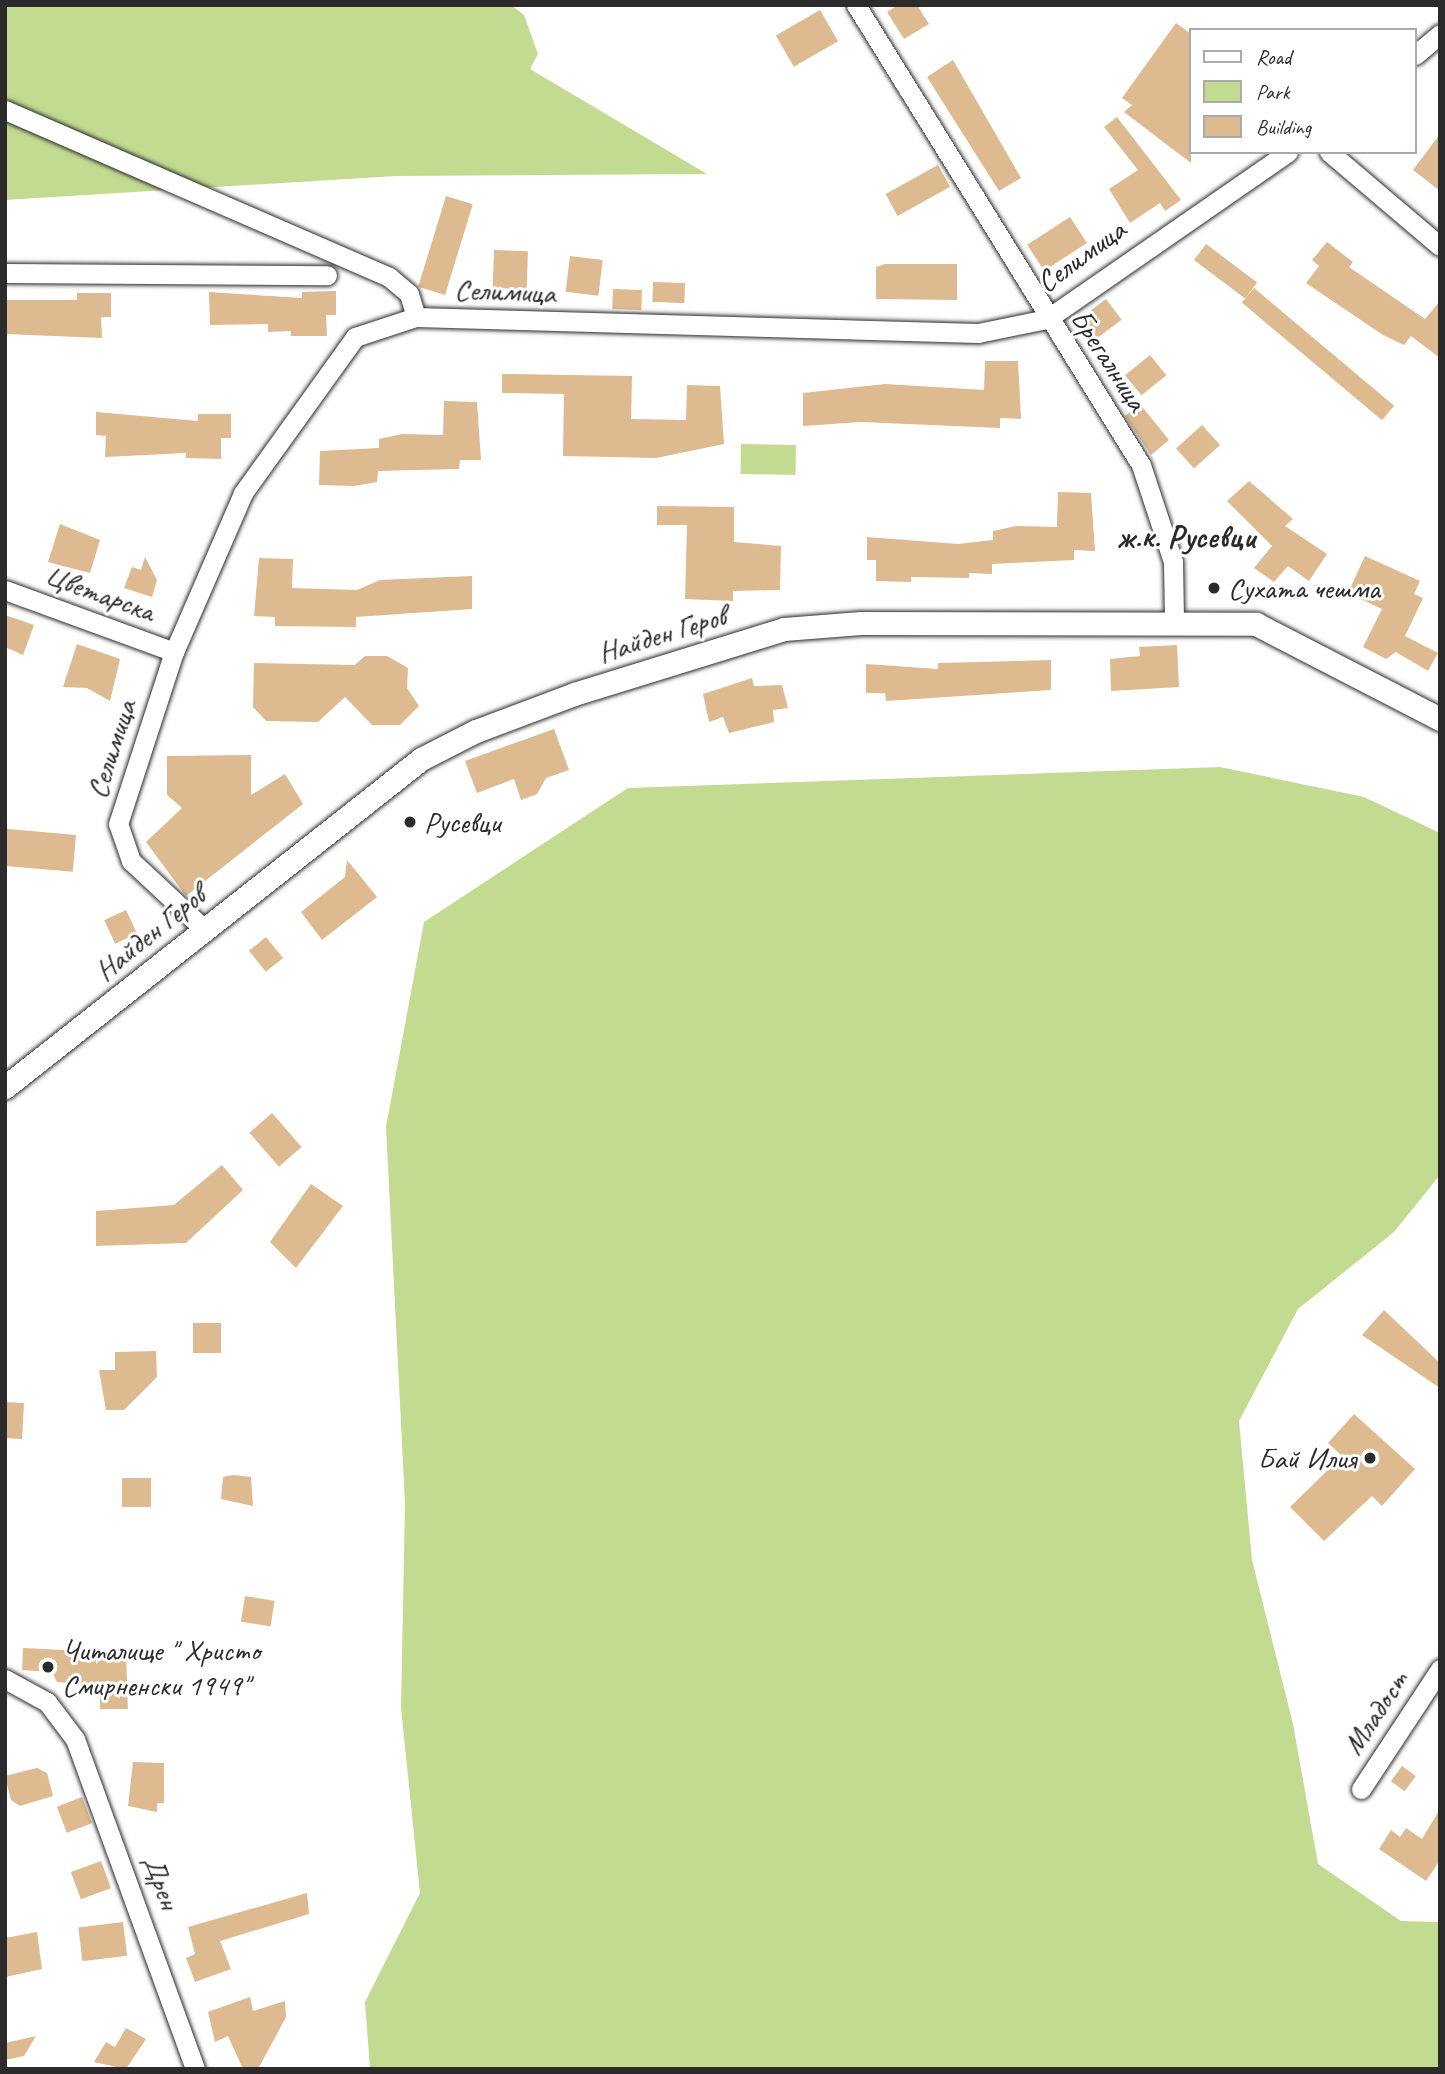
<!DOCTYPE html>
<meta charset="utf-8">
<style>
body{margin:0}
#map{position:relative;width:1445px;height:2074px;overflow:hidden;background:#fff;font-family:Caveat,sans-serif}
div>[style]{position:absolute}
.green>*{inset:0;background:#c3db91;transform-origin:0 0}
.building>*{inset:0;background:#ddba8f;transform-origin:0 0}
.roads{filter:drop-shadow(0 0 2px #2b2b2b) drop-shadow(0 0 2px #2b2b2b)}
.minor>*{height:19px;margin:-9.5px;padding:0 9.5px;transform-origin:9.5px;border-radius:9.5px;background:#fff}
.tertiary>*{height:23px;margin:-11.5px;padding:0 11.5px;transform-origin:11.5px;border-radius:11.5px;background:#fff}
.dots>*{width:19px;height:19px;translate:-50% -50%;box-sizing:border-box;border:4px solid #fff;border-radius:50%}
span{translate:-50% -50%;white-space:nowrap;text-align:center;line-height:1.15;-webkit-text-stroke:6px #fff;paint-order:stroke}
.street-label{font-size:30px;color:#2b2b2b}
.poi-label{font-size:30px;color:#2b2b2b}
.left{translate:0 -50%;text-align:left}
.right{translate:-100% -50%;text-align:right}
.neighbourhood-label{font-size:32px;color:#2b2b2b;font-weight:700}
.frame{position:absolute;inset:0;border:7px solid #2b2b2b;pointer-events:none}
.legend{position:absolute;left:1189px;top:28px;width:228px;height:126px;box-sizing:border-box;background:#fff;border:2px solid #aaa;margin:0;padding:9px 12px;list-style:none;font-size:21px;color:#2b2b2b}
.legend li{display:flex;align-items:center;gap:14px;height:35px}
.legend b{width:35px;border:2px solid #aaa}
</style>
<div id="map">
<div class="green">
<div style="clip-path:polygon(5px 5px,511px 5px,524px 15px,538px 54px,530px 69px,707px 174px,396px 176px,5px 200px)"></div>
<div style="left:741px;top:444px;width:55px;height:30px;rotate:1deg"></div>
<div style="clip-path:polygon(1220px 767px,1364px 797px,1440px 833px,1440px 1175px,1394px 1232px,1298px 1309px,1239px 1421px,1252px 1560px,1293px 1724px,1318px 1864px,1401px 1921px,1440px 1922px,1440px 2069px,370px 2069px,365px 2002px,420px 1893px,401px 1708px,405px 1503px,386px 1127px,424px 922px,628px 788px)"></div>
</div>
<div class="building">
<div style="clip-path:polygon(898px 5px,917px 5px,929px 24px,904px 39px,887px 12px)"></div>
<div style="left:820px;top:10px;width:36px;height:51px;rotate:60deg"></div>
<div style="clip-path:polygon(1176px 23px,1191px 34px,1191px 163px,1124px 112px,1132px 105px,1122px 98px)"></div>
<div style="clip-path:polygon(953px 60px,1021px 178px,999px 191px,927px 77px)"></div>
<div style="clip-path:polygon(1117px 117px,1181px 200px,1165px 211px,1160px 203px,1130px 223px,1109px 189px,1138px 170px,1104px 127px)"></div>
<div style="clip-path:polygon(1440px 134px,1440px 191px,1413px 170px)"></div>
<div style="left:938px;top:165px;width:25px;height:60px;rotate:61deg"></div>
<div style="left:446px;top:196px;width:28px;height:95px;rotate:17deg"></div>
<div style="left:1070px;top:217px;width:31px;height:51px;rotate:57deg"></div>
<div style="clip-path:polygon(1327px 242px,1353px 262px,1349px 267px,1425px 319px,1440px 301px,1440px 358px,1411px 336px,1404px 345px,1383px 335px,1306px 283px,1319px 266px,1312px 260px)"></div>
<div style="left:1206px;top:244px;width:64px;height:20px;rotate:37deg"></div>
<div style="left:494px;top:250px;width:34px;height:38px;rotate:2deg"></div>
<div style="left:570px;top:256px;width:33px;height:36px;rotate:7deg"></div>
<div style="clip-path:polygon(885px 264px,957px 264px,957px 300px,876px 299px,876px 267px)"></div>
<div style="left:653px;top:282px;width:32px;height:20px;rotate:2deg"></div>
<div style="left:1254px;top:288px;width:183px;height:19px;rotate:40deg"></div>
<div style="left:613px;top:289px;width:29px;height:20px;rotate:2deg"></div>
<div style="clip-path:polygon(336px 291px,336px 315px,326px 315px,327px 336px,291px 336px,291px 331px,268px 332px,268px 324px,210px 325px,209px 292px,302px 298px,302px 292px)"></div>
<div style="clip-path:polygon(77px 293px,111px 293px,111px 317px,101px 317px,102px 338px,5px 334px,5px 300px,77px 300px)"></div>
<div style="left:1106px;top:299px;width:26px;height:33px;rotate:53deg"></div>
<div style="left:1150px;top:355px;width:26px;height:32px;rotate:51deg"></div>
<div style="clip-path:polygon(985px 361px,1018px 361px,1021px 419px,1000px 418px,1000px 428px,861px 422px,803px 426px,803px 393px,885px 384px,984px 390px)"></div>
<div style="clip-path:polygon(502px 374px,632px 376px,631px 419px,686px 420px,687px 385px,720px 386px,724px 444px,656px 458px,563px 456px,564px 394px,502px 393px)"></div>
<div style="clip-path:polygon(444px 401px,477px 402px,481px 460px,460px 460px,459px 469px,378px 471px,377px 482px,354px 486px,319px 485px,320px 451px,379px 448px,379px 439px,402px 434px,443px 435px)"></div>
<div style="clip-path:polygon(1140px 404px,1169px 440px,1151px 455px,1125px 416px)"></div>
<div style="clip-path:polygon(96px 412px,198px 421px,198px 414px,231px 414px,231px 438px,221px 438px,221px 459px,186px 458px,186px 453px,105px 457px,106px 436px,96px 435px)"></div>
<div style="left:1202px;top:425px;width:27px;height:35px;rotate:48deg"></div>
<div style="clip-path:polygon(1249px 481px,1293px 519px,1285px 526px,1327px 554px,1309px 581px,1288px 566px,1274px 582px,1254px 568px,1272px 546px,1227px 501px)"></div>
<div style="clip-path:polygon(1058px 492px,1091px 493px,1095px 551px,1074px 550px,1074px 560px,992px 564px,992px 574px,969px 573px,969px 578px,911px 577px,911px 582px,876px 581px,876px 560px,867px 560px,867px 537px,958px 544px,993px 540px,993px 531px,1016px 526px,1057px 527px)"></div>
<div style="clip-path:polygon(657px 506px,734px 507px,734px 542px,781px 546px,780px 590px,733px 591px,733px 601px,685px 599px,687px 525px,657px 525px)"></div>
<div style="clip-path:polygon(60px 524px,100px 540px,90px 573px,48px 562px)"></div>
<div style="clip-path:polygon(1365px 556px,1420px 581px,1414px 594px,1423px 598px,1405px 636px,1438px 653px,1428px 671px,1396px 652px,1386px 659px,1363px 647px,1382px 609px,1348px 593px)"></div>
<div style="clip-path:polygon(145px 557px,157px 580px,152px 597px,124px 588px,132px 567px,141px 570px)"></div>
<div style="clip-path:polygon(259px 558px,293px 559px,292px 588px,357px 590px,380px 580px,472px 576px,472px 609px,356px 617px,356px 627px,275px 626px,275px 617px,254px 616px)"></div>
<div style="clip-path:polygon(5px 615px,34px 625px,23px 655px,5px 647px)"></div>
<div style="clip-path:polygon(77px 644px,120px 659px,110px 701px,87px 688px,63px 687px)"></div>
<div style="clip-path:polygon(1177px 645px,1179px 687px,1111px 691px,1110px 659px,1140px 656px,1139px 647px)"></div>
<div style="clip-path:polygon(365px 656px,387px 656px,408px 668px,407px 688px,419px 706px,400px 725px,372px 725px,345px 697px,318px 722px,266px 721px,253px 707px,254px 663px,355px 665px)"></div>
<div style="clip-path:polygon(1051px 660px,1051px 690px,886px 701px,885px 693px,866px 693px,866px 664px,938px 669px,938px 663px)"></div>
<div style="clip-path:polygon(752px 678px,754px 686px,782px 685px,788px 708px,773px 710px,774px 722px,729px 733px,723px 717px,709px 722px,703px 694px)"></div>
<div style="clip-path:polygon(554px 729px,569px 770px,546px 778px,537px 794px,521px 800px,514px 779px,477px 793px,465px 761px)"></div>
<div style="clip-path:polygon(251px 755px,251px 795px,285px 774px,303px 804px,186px 896px,146px 842px,182px 808px,167px 795px,167px 756px)"></div>
<div style="left:76px;top:835px;width:37px;height:71px;rotate:95deg"></div>
<div style="clip-path:polygon(347px 860px,377px 897px,322px 940px,301px 912px,345px 877px)"></div>
<div style="left:126px;top:910px;width:26px;height:24px;rotate:65deg"></div>
<div style="left:266px;top:937px;width:27px;height:22px;rotate:51deg"></div>
<div style="left:272px;top:1113px;width:45px;height:30px;rotate:49deg"></div>
<div style="clip-path:polygon(222px 1165px,243px 1190px,186px 1243px,96px 1246px,96px 1211px,174px 1205px)"></div>
<div style="clip-path:polygon(311px 1184px,343px 1206px,296px 1268px,270px 1242px)"></div>
<div style="clip-path:polygon(1384px 1310px,1440px 1363px,1440px 1388px,1362px 1335px)"></div>
<div style="left:221px;top:1323px;width:30px;height:28px;rotate:90deg"></div>
<div style="clip-path:polygon(156px 1351px,157px 1377px,124px 1410px,106px 1410px,99px 1370px,115px 1370px,115px 1352px)"></div>
<div style="left:5px;top:1402px;width:19px;height:36px;rotate:3deg"></div>
<div style="clip-path:polygon(1354px 1414px,1415px 1469px,1382px 1506px,1372px 1496px,1324px 1541px,1290px 1507px,1335px 1463px,1340px 1454px,1328px 1443px)"></div>
<div style="clip-path:polygon(234px 1475px,251px 1477px,253px 1506px,221px 1499px,223px 1477px)"></div>
<div style="left:122px;top:1478px;width:29px;height:29px"></div>
<div style="left:245px;top:1596px;width:30px;height:26px;rotate:9deg"></div>
<div style="clip-path:polygon(23px 1648px,126px 1653px,128px 1709px,100px 1709px,100px 1686px,57px 1682px,52px 1672px,22px 1670px)"></div>
<div style="clip-path:polygon(133px 1762px,164px 1763px,164px 1803px,157px 1803px,157px 1812px,128px 1806px)"></div>
<div style="left:1402px;top:1766px;width:17px;height:19px;rotate:36deg"></div>
<div style="clip-path:polygon(37px 1768px,47px 1773px,53px 1796px,20px 1806px,11px 1800px,5px 1776px)"></div>
<div style="left:82px;top:1797px;width:28px;height:27px;rotate:69deg"></div>
<div style="clip-path:polygon(1440px 1809px,1440px 1860px,1426px 1881px,1379px 1849px,1391px 1830px,1400px 1837px,1406px 1828px,1422px 1839px)"></div>
<div style="left:101px;top:1861px;width:29px;height:32px;rotate:70deg"></div>
<div style="clip-path:polygon(307px 1893px,309px 1914px,220px 1941px,231px 1969px,195px 1982px,186px 1958px,195px 1954px,188px 1927px)"></div>
<div style="left:123px;top:1922px;width:34px;height:45px;rotate:83deg"></div>
<div style="clip-path:polygon(37px 1932px,42px 1969px,5px 1977px,5px 1938px)"></div>
<div style="clip-path:polygon(250px 1997px,253px 2011px,285px 2001px,286px 2017px,258px 2069px,243px 2069px,228px 2036px,215px 2042px,208px 2012px)"></div>
<div style="clip-path:polygon(126px 2028px,146px 2039px,126px 2069px,94px 2062px,106px 2042px,115px 2047px)"></div>
<div style="clip-path:polygon(36px 2036px,24px 2056px,5px 2060px,5px 2043px)"></div>
</div>
<div class="roads">
<div class="minor">
<div style="left:856px;top:5px;width:541px;rotate:58.22deg"></div>
<div style="left:1141px;top:465px;width:102px;rotate:71.7deg"></div>
<div style="left:1173px;top:562px;width:59px;rotate:89deg"></div>
<div style="left:1415px;top:55px;width:33px;rotate:-40deg"></div>
<div style="left:5px;top:110px;width:419px;rotate:23.5deg"></div>
<div style="left:389px;top:277px;width:26px;rotate:40deg"></div>
<div style="left:409px;top:294px;width:24px;rotate:73deg"></div>
<div style="left:1329px;top:152px;width:145px;rotate:40.3deg"></div>
<div style="left:5px;top:273px;width:322px;rotate:0.4deg"></div>
<div style="left:5px;top:590px;width:180px;rotate:20.1deg"></div>
<div style="left:204px;top:929px;width:100px;rotate:-137deg"></div>
<div style="left:131px;top:861px;width:39px;rotate:-109deg"></div>
<div style="left:118px;top:824px;width:181px;rotate:-72deg"></div>
<div style="left:174px;top:652px;width:173px;rotate:-66.5deg"></div>
<div style="left:243px;top:493px;width:192px;rotate:-54.3deg"></div>
<div style="left:355px;top:337px;width:64px;rotate:-18.2deg"></div>
<div style="left:416px;top:317px;width:562px;rotate:1.63deg"></div>
<div style="left:978px;top:333px;width:70px;rotate:-11.5deg"></div>
<div style="left:1047px;top:319px;width:293px;rotate:-34.7deg"></div>
<div style="left:5px;top:1679px;width:48px;rotate:28.7deg"></div>
<div style="left:47px;top:1702px;width:46px;rotate:52.9deg"></div>
<div style="left:75px;top:1739px;width:351px;rotate:70deg"></div>
<div style="left:1361px;top:1789px;width:144px;rotate:-56.6deg"></div>
</div>
<div class="tertiary">
<div style="left:5px;top:1087px;width:530px;rotate:-38.25deg"></div>
<div style="left:421px;top:759px;width:62px;rotate:-27deg"></div>
<div style="left:476px;top:731px;width:105px;rotate:-20.7deg"></div>
<div style="left:574px;top:694px;width:220px;rotate:-17.2deg"></div>
<div style="left:784px;top:629px;width:77px;rotate:-4.5deg"></div>
<div style="left:861px;top:623px;width:395px;rotate:0.1deg"></div>
<div style="left:1256px;top:624px;width:207px;rotate:27.3deg"></div>
</div>
</div>
<div class="dots">
<div style="left:1214px;top:588px;background:#2b2b2b"></div>
<div style="left:410px;top:822px;background:#2b2b2b"></div>
<div style="left:1370px;top:1458px;background:#2b2b2b"></div>
<div style="left:48px;top:1667px;background:#2b2b2b"></div>
</div>
<div class="street-label">
<span style="left:1081px;top:256px;rotate:-36deg">Селимица</span>
<span style="left:505px;top:291px;rotate:2deg">Селимица</span>
<span style="left:1109px;top:360px;rotate:57deg">Брегалница</span>
<span style="left:100px;top:593px;rotate:20deg">Цветарска</span>
<span style="left:662px;top:634px;rotate:-17deg">Найден Геров</span>
<span style="left:111px;top:749px;rotate:-72deg">Селимица</span>
<span style="left:150px;top:933px;rotate:-39deg">Найден Геров</span>
<span style="left:1375px;top:1713px;rotate:-57deg">Младост</span>
<span style="left:162px;top:1882px;rotate:70deg">Дрен</span>
</div>
<div class="poi-label">
<span class="left" style="left:1228px;top:588px">Сухата чешма</span>
<span class="left" style="left:424px;top:822px">Русевци</span>
<span class="right" style="left:1356px;top:1458px">Бай Илия</span>
<span class="left" style="left:62px;top:1667px">Читалище " Христо<br>Смирненски 1949"</span>
</div>
<div class="neighbourhood-label">
<span style="left:1186px;top:537px">ж.к. Русевци</span>
</div>
<div class="frame"></div>
<ul class="legend">
<li><b style="height:9px;background:#fff"></b>Road</li>
<li><b style="height:19px;background:#c3db91"></b>Park</li>
<li><b style="height:19px;background:#ddba8f"></b>Building</li>
</ul>
</div>
